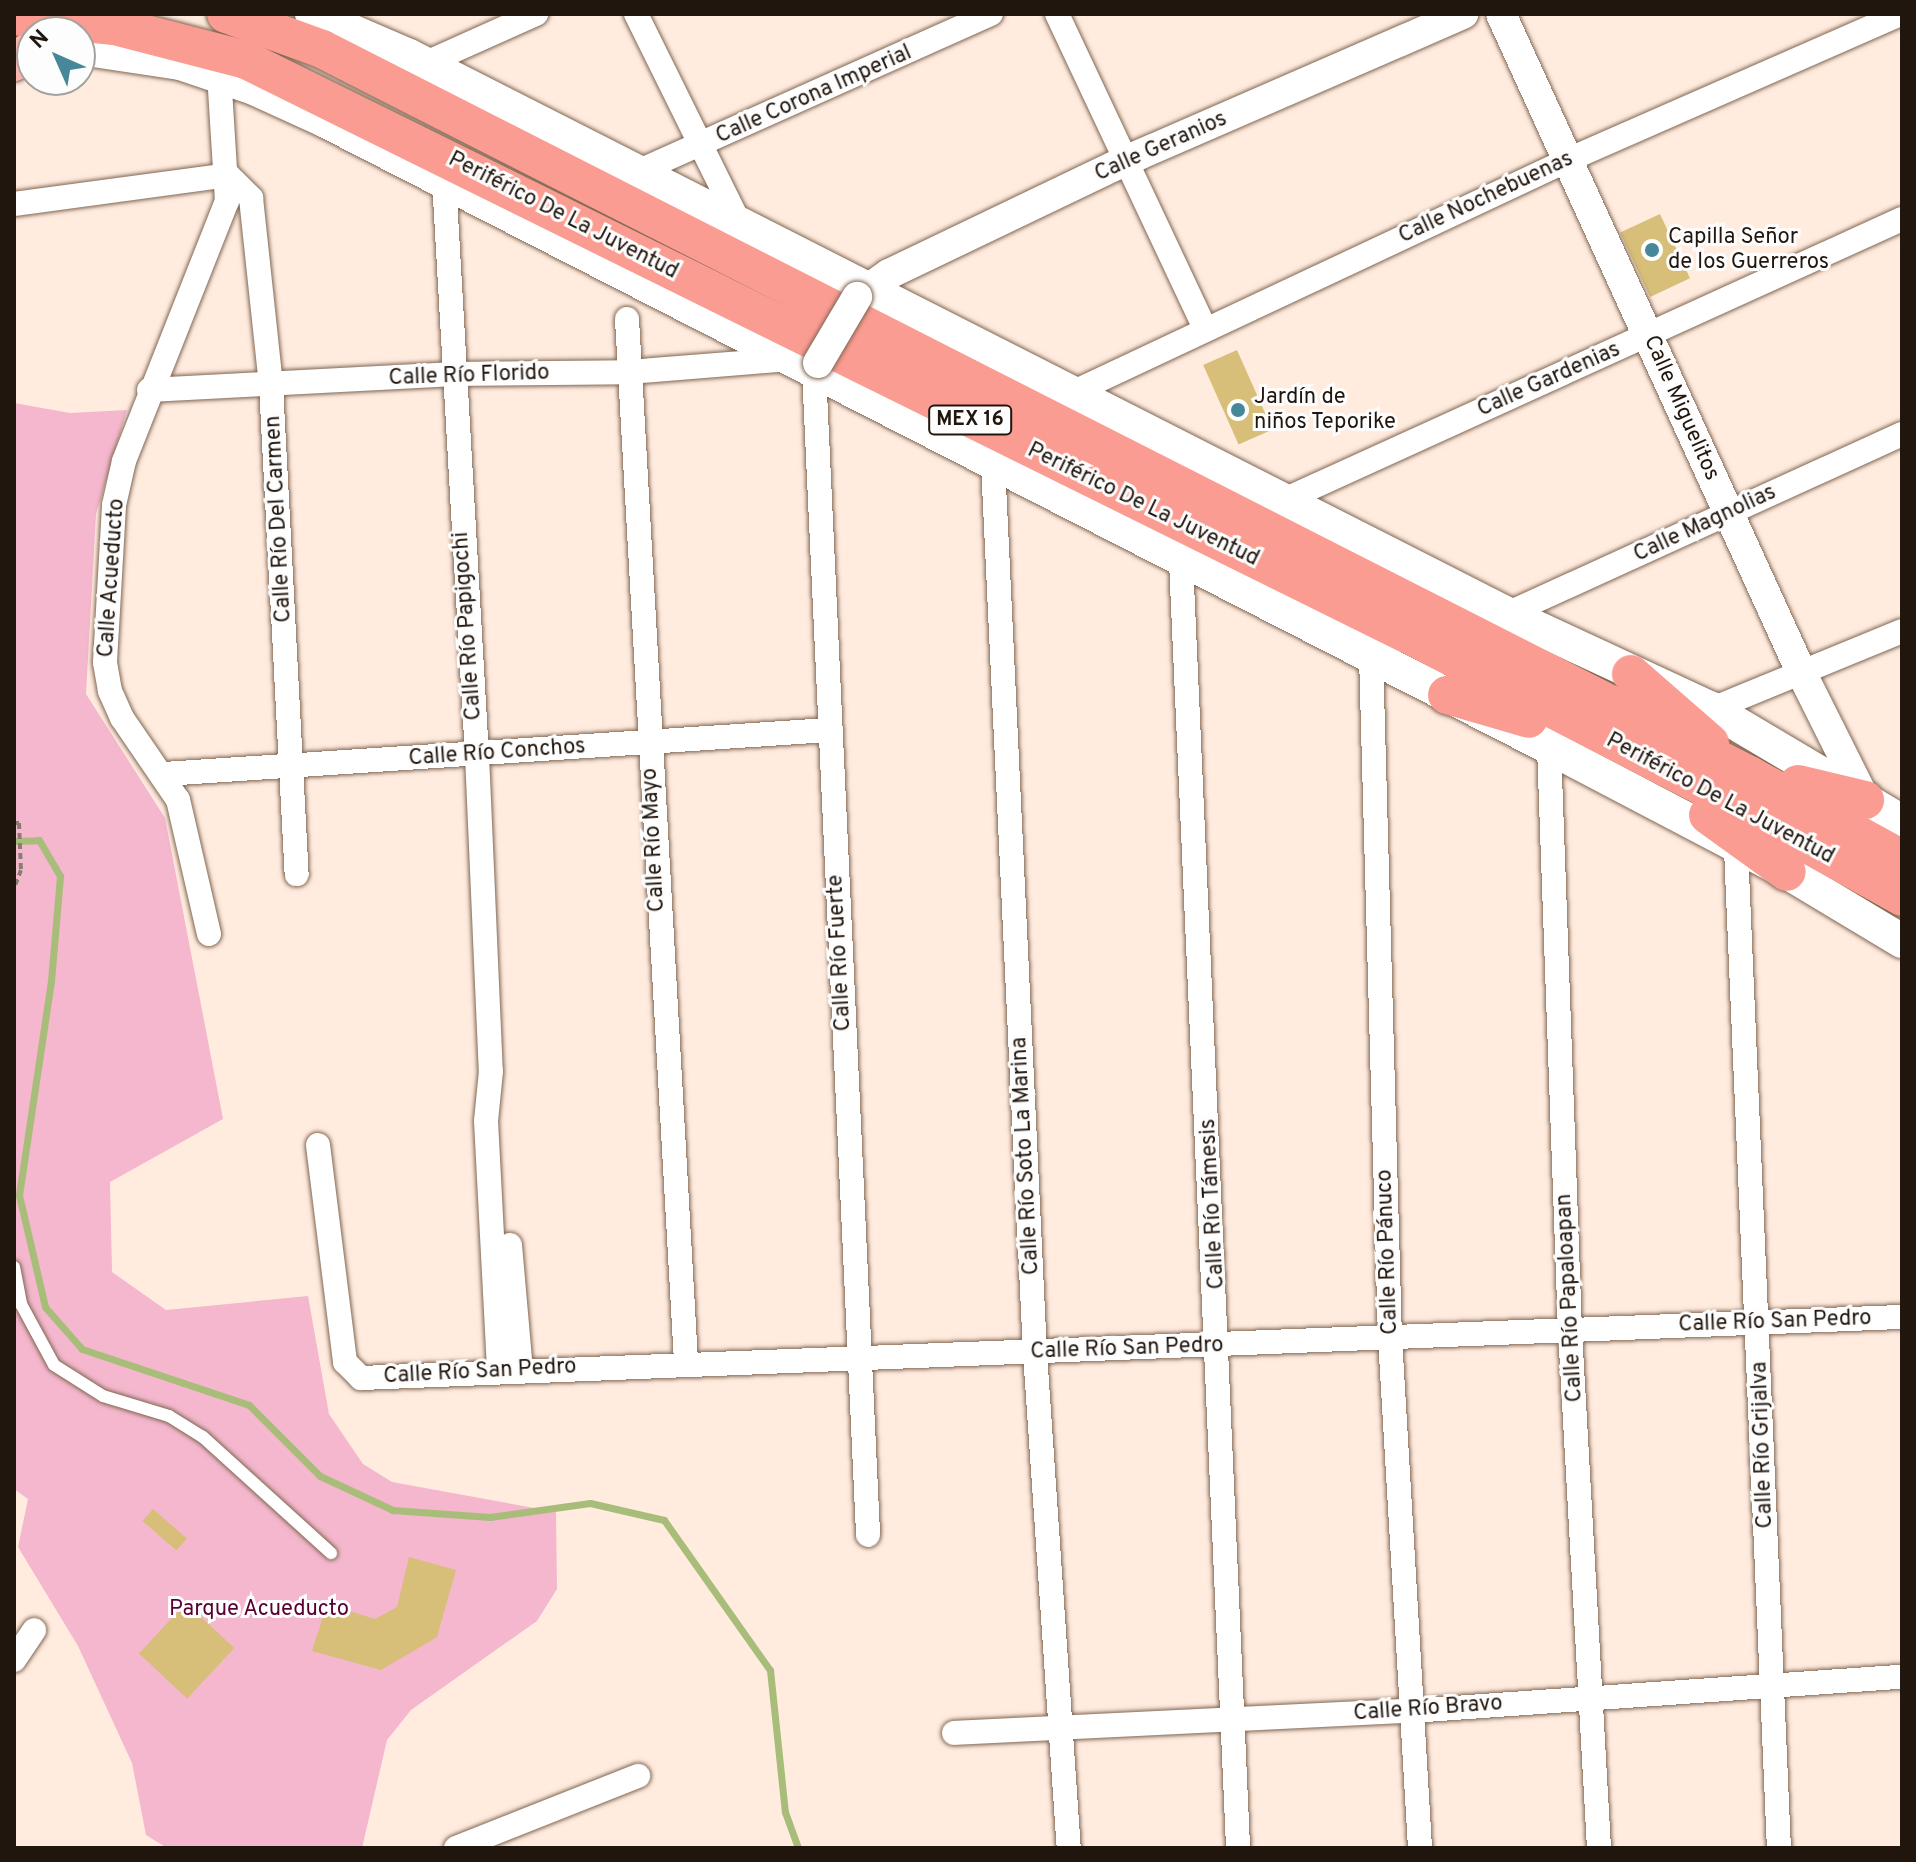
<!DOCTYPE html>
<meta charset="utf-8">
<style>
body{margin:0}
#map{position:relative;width:1916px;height:1862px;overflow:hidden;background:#ffecdf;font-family:Overpass,sans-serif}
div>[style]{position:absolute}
.green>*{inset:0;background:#f4b7cd}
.stream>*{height:7px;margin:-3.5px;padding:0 3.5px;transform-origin:3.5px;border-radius:3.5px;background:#a8bd7a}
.building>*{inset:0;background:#d7bf79;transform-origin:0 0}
.path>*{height:4px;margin-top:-2px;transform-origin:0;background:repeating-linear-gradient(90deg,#8c7d73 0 6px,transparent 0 10px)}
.roads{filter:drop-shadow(0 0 2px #806652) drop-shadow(0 0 2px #806652)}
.service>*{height:12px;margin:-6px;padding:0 6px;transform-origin:6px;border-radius:6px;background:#fff}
.minor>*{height:24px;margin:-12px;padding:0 12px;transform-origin:12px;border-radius:12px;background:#fff}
.tertiary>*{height:30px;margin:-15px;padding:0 15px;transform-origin:15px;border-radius:15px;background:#fff}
.secondary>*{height:34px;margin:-17px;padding:0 17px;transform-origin:17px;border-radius:17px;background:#fff}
.primary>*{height:36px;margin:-18px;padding:0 18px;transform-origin:18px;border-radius:18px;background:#fcb5ad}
.trunk>*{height:38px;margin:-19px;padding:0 19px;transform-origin:19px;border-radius:19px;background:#fb9c92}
.bridges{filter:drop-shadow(0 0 2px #806652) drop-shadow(0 0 2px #806652)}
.tertiary-bridge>*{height:30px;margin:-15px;padding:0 15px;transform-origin:15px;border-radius:15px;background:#fff}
.dots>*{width:22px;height:22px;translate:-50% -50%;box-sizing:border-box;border:4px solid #fdfdfd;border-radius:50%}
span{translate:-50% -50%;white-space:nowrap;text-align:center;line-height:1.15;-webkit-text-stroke:6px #fdfdfd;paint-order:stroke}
.shield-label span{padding:2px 6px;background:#fdfdfd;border:2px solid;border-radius:6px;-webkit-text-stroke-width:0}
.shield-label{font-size:20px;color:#21160e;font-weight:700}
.street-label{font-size:22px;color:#21160e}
.poi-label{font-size:22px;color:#21160e}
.left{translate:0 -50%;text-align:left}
.park-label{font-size:22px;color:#580030}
.frame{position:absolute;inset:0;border:16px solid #21160e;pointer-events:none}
.north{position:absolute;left:16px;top:16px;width:80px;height:80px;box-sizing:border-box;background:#fdfdfd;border:2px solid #a5a19d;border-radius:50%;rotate:315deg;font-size:22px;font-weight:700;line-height:32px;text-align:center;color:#21160e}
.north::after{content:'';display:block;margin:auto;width:28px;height:36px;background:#468799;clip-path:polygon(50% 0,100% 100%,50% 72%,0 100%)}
</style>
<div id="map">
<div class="green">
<div style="clip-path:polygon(14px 403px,70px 413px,127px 410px,96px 514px,86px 694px,165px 818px,223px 1119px,110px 1182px,112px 1272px,166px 1310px,308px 1296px,329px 1414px,363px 1464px,392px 1482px,556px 1512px,557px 1589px,537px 1621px,411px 1710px,387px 1740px,362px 1848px,167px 1848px,146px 1835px,132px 1763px,78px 1646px,18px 1547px,28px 1499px,14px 1489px)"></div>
</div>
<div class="stream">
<div style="left:14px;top:841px;width:25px;rotate:-2deg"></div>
<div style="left:39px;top:840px;width:42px;rotate:59.7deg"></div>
<div style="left:60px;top:876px;width:105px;rotate:94.9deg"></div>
<div style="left:51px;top:981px;width:216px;rotate:98.5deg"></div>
<div style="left:19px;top:1195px;width:115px;rotate:76.9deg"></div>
<div style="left:45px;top:1307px;width:56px;rotate:48.6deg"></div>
<div style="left:82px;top:1349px;width:176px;rotate:18.5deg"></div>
<div style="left:249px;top:1405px;width:100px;rotate:45deg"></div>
<div style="left:320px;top:1476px;width:81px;rotate:25deg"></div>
<div style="left:393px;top:1510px;width:97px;rotate:4.1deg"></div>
<div style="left:490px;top:1517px;width:101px;rotate:-8deg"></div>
<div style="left:590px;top:1503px;width:76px;rotate:12.9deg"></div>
<div style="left:664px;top:1520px;width:184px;rotate:54.8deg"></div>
<div style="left:770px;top:1670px;width:143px;rotate:84deg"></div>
<div style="left:785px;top:1812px;width:38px;rotate:70deg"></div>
</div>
<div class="building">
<div style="left:1660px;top:214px;width:71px;height:44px;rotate:65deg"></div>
<div style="left:1237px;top:350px;width:87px;height:37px;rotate:66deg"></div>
<div style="left:153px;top:1509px;width:45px;height:16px;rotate:41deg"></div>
<div style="clip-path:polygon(409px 1557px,456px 1570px,437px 1637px,381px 1670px,312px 1651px,327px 1604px,375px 1619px,397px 1607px)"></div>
<div style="left:186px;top:1603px;width:66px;height:69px;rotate:43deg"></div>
</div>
<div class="path">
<div style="left:14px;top:823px;width:5px"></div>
<div style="left:19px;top:823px;width:47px;rotate:87.6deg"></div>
<div style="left:21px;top:870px;width:19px;rotate:111deg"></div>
</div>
<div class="roads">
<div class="service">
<div style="left:14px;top:1267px;width:38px;rotate:79deg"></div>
<div style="left:21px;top:1304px;width:69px;rotate:61.6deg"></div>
<div style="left:54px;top:1365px;width:58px;rotate:32.3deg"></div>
<div style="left:103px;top:1396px;width:69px;rotate:16.9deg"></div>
<div style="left:169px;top:1416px;width:40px;rotate:32deg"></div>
<div style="left:203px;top:1437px;width:173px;rotate:42.2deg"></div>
</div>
<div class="minor">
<div style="left:636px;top:14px;width:234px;rotate:63.7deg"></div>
<div style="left:1057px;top:14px;width:348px;rotate:64.8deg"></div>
<div style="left:424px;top:64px;width:123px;rotate:-24.1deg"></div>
<div style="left:635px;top:173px;width:390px;rotate:-24.1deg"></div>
<div style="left:444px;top:180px;width:576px;rotate:86.72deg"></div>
<div style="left:477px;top:755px;width:316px;rotate:87.5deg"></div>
<div style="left:491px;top:1071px;width:50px;rotate:95.7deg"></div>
<div style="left:486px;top:1121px;width:251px;rotate:87deg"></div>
<div style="left:14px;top:204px;width:216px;rotate:-7.7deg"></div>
<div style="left:228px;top:175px;width:33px;rotate:45deg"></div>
<div style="left:251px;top:198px;width:188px;rotate:83.9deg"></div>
<div style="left:271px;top:385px;width:490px;rotate:87deg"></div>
<div style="left:627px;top:319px;width:1044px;rotate:86.76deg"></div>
<div style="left:814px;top:371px;width:1165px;rotate:87.34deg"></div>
<div style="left:149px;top:390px;width:302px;rotate:-3deg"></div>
<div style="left:451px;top:374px;width:178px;rotate:-0.6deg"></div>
<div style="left:629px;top:372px;width:161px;rotate:-4.6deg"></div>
<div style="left:1076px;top:391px;width:544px;rotate:-25.15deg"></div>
<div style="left:1568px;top:160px;width:364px;rotate:-23.7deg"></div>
<div style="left:993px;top:463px;width:891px;rotate:87.3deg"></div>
<div style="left:1035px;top:1353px;width:496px;rotate:86.1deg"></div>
<div style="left:1282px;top:501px;width:681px;rotate:-24.46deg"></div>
<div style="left:1181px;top:561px;width:1288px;rotate:87.46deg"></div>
<div style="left:1507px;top:614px;width:434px;rotate:-24.5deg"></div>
<div style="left:1371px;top:655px;width:683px;rotate:88.41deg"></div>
<div style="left:1390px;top:1338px;width:511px;rotate:86.63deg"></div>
<div style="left:1712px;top:709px;width:205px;rotate:-22.3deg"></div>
<div style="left:1549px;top:747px;width:584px;rotate:87.94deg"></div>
<div style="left:1570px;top:1331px;width:518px;rotate:86.79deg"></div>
<div style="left:164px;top:774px;width:666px;rotate:-3.79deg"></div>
<div style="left:1736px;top:849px;width:1000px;rotate:87.54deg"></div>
<div style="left:209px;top:934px;width:138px;rotate:-103deg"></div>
<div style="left:178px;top:800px;width:99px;rotate:-124.3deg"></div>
<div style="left:122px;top:718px;width:30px;rotate:-114deg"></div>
<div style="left:110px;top:691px;width:29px;rotate:-100deg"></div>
<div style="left:105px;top:662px;width:157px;rotate:-86.7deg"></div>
<div style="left:114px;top:505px;width:45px;rotate:-77.2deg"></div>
<div style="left:124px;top:461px;width:280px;rotate:-68.4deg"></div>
<div style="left:227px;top:201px;width:126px;rotate:-93.6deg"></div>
<div style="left:318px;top:1145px;width:219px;rotate:82.9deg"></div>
<div style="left:345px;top:1362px;width:23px;rotate:45deg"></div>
<div style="left:361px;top:1378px;width:1542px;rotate:-2.27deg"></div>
<div style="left:510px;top:1245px;width:125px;rotate:85deg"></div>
<div style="left:14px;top:1660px;width:36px;rotate:-56deg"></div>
<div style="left:954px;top:1733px;width:458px;rotate:-2.8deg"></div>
<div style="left:1411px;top:1711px;width:492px;rotate:-4deg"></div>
<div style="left:456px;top:1848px;width:196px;rotate:-21.6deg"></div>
</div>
<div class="tertiary">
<div style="left:1501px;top:14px;width:725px;rotate:65.48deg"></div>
<div style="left:1802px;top:674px;width:141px;rotate:63.4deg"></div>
<div style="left:857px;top:297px;width:39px;rotate:-36deg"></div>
<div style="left:889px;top:274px;width:262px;rotate:-25.6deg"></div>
<div style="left:1125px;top:161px;width:369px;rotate:-23.5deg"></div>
</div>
<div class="secondary">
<div style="left:312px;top:14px;width:106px;rotate:23.4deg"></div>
<div style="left:409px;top:56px;width:1232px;rotate:26.94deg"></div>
<div style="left:1507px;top:614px;width:226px;rotate:24.9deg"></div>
<div style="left:1712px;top:709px;width:221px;rotate:30.7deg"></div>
<div style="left:80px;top:48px;width:101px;rotate:8.5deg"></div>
<div style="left:180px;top:63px;width:78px;rotate:18.7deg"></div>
<div style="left:254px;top:88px;width:79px;rotate:24.6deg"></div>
<div style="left:326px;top:121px;width:1374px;rotate:27.11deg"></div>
<div style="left:1549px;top:747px;width:269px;rotate:27.7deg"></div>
<div style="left:1787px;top:872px;width:134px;rotate:31deg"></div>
</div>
<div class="primary">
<div style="left:14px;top:63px;width:23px;rotate:-40deg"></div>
</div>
<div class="trunk">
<div style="left:226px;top:14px;width:102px;rotate:20deg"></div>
<div style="left:322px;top:49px;width:1603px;rotate:26.96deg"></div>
<div style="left:1751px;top:776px;width:172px;rotate:28.8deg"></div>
<div style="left:14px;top:16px;width:101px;rotate:5.7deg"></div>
<div style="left:115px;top:26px;width:135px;rotate:14.5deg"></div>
<div style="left:246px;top:60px;width:1306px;rotate:26.31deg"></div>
<div style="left:1417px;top:639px;width:330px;rotate:27.3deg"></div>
<div style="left:1710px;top:790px;width:220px;rotate:29.1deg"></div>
<div style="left:1631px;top:674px;width:105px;rotate:41.1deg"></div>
<div style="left:1447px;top:695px;width:85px;rotate:16.3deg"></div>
<div style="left:1798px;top:784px;width:69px;rotate:13.4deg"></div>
<div style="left:1708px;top:815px;width:97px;rotate:35.8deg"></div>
</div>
</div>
<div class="bridges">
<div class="tertiary-bridge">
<div style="left:818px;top:363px;width:77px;rotate:-59.4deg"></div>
</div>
</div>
<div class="dots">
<div style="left:1652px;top:250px;background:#468799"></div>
<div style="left:1238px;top:410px;background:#468799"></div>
</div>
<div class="shield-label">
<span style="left:970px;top:420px">MEX 16</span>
</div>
<div class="street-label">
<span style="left:814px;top:95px;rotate:-24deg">Calle Corona Imperial</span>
<span style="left:1161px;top:147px;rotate:-24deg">Calle Geranios</span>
<span style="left:1486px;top:198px;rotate:-25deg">Calle Nochebuenas</span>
<span style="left:563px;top:216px;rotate:27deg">Periférico De La Juventud</span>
<span style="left:469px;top:376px;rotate:-2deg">Calle Río Florido</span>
<span style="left:1549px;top:380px;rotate:-24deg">Calle Gardenias</span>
<span style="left:1681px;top:408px;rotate:66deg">Calle Miguelitos</span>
<span style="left:1143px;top:505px;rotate:26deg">Periférico De La Juventud</span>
<span style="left:279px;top:519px;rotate:-93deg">Calle Río Del Carmen</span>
<span style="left:1705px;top:524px;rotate:-25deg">Calle Magnolias</span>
<span style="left:112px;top:578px;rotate:-86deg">Calle Acueducto</span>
<span style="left:468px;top:626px;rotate:-94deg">Calle Río Papigochi</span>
<span style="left:497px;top:753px;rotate:-4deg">Calle Río Conchos</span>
<span style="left:1720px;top:799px;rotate:28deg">Periférico De La Juventud</span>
<span style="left:654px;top:840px;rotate:-93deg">Calle Río Mayo</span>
<span style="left:840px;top:953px;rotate:-93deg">Calle Río Fuerte</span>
<span style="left:1026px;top:1156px;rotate:-93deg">Calle Río Soto La Marina</span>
<span style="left:1213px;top:1204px;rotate:-93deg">Calle Río Támesis</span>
<span style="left:1388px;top:1252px;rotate:-92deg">Calle Río Pánuco</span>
<span style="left:1570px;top:1298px;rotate:-93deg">Calle Río Papaloapan</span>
<span style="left:1775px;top:1322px;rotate:-2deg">Calle Río San Pedro</span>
<span style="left:1127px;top:1349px;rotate:-2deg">Calle Río San Pedro</span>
<span style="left:480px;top:1372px;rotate:-3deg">Calle Río San Pedro</span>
<span style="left:1763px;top:1445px;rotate:-92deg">Calle Río Grijalva</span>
<span style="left:1428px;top:1709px;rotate:-4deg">Calle Río Bravo</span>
</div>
<div class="poi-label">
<span class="left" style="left:1668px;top:250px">Capilla Señor<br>de los Guerreros</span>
<span class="left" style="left:1254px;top:410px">Jardín de<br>niños Teporike</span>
</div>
<div class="park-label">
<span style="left:259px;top:1610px">Parque Acueducto</span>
</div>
<div class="frame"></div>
<div class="north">N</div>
</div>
